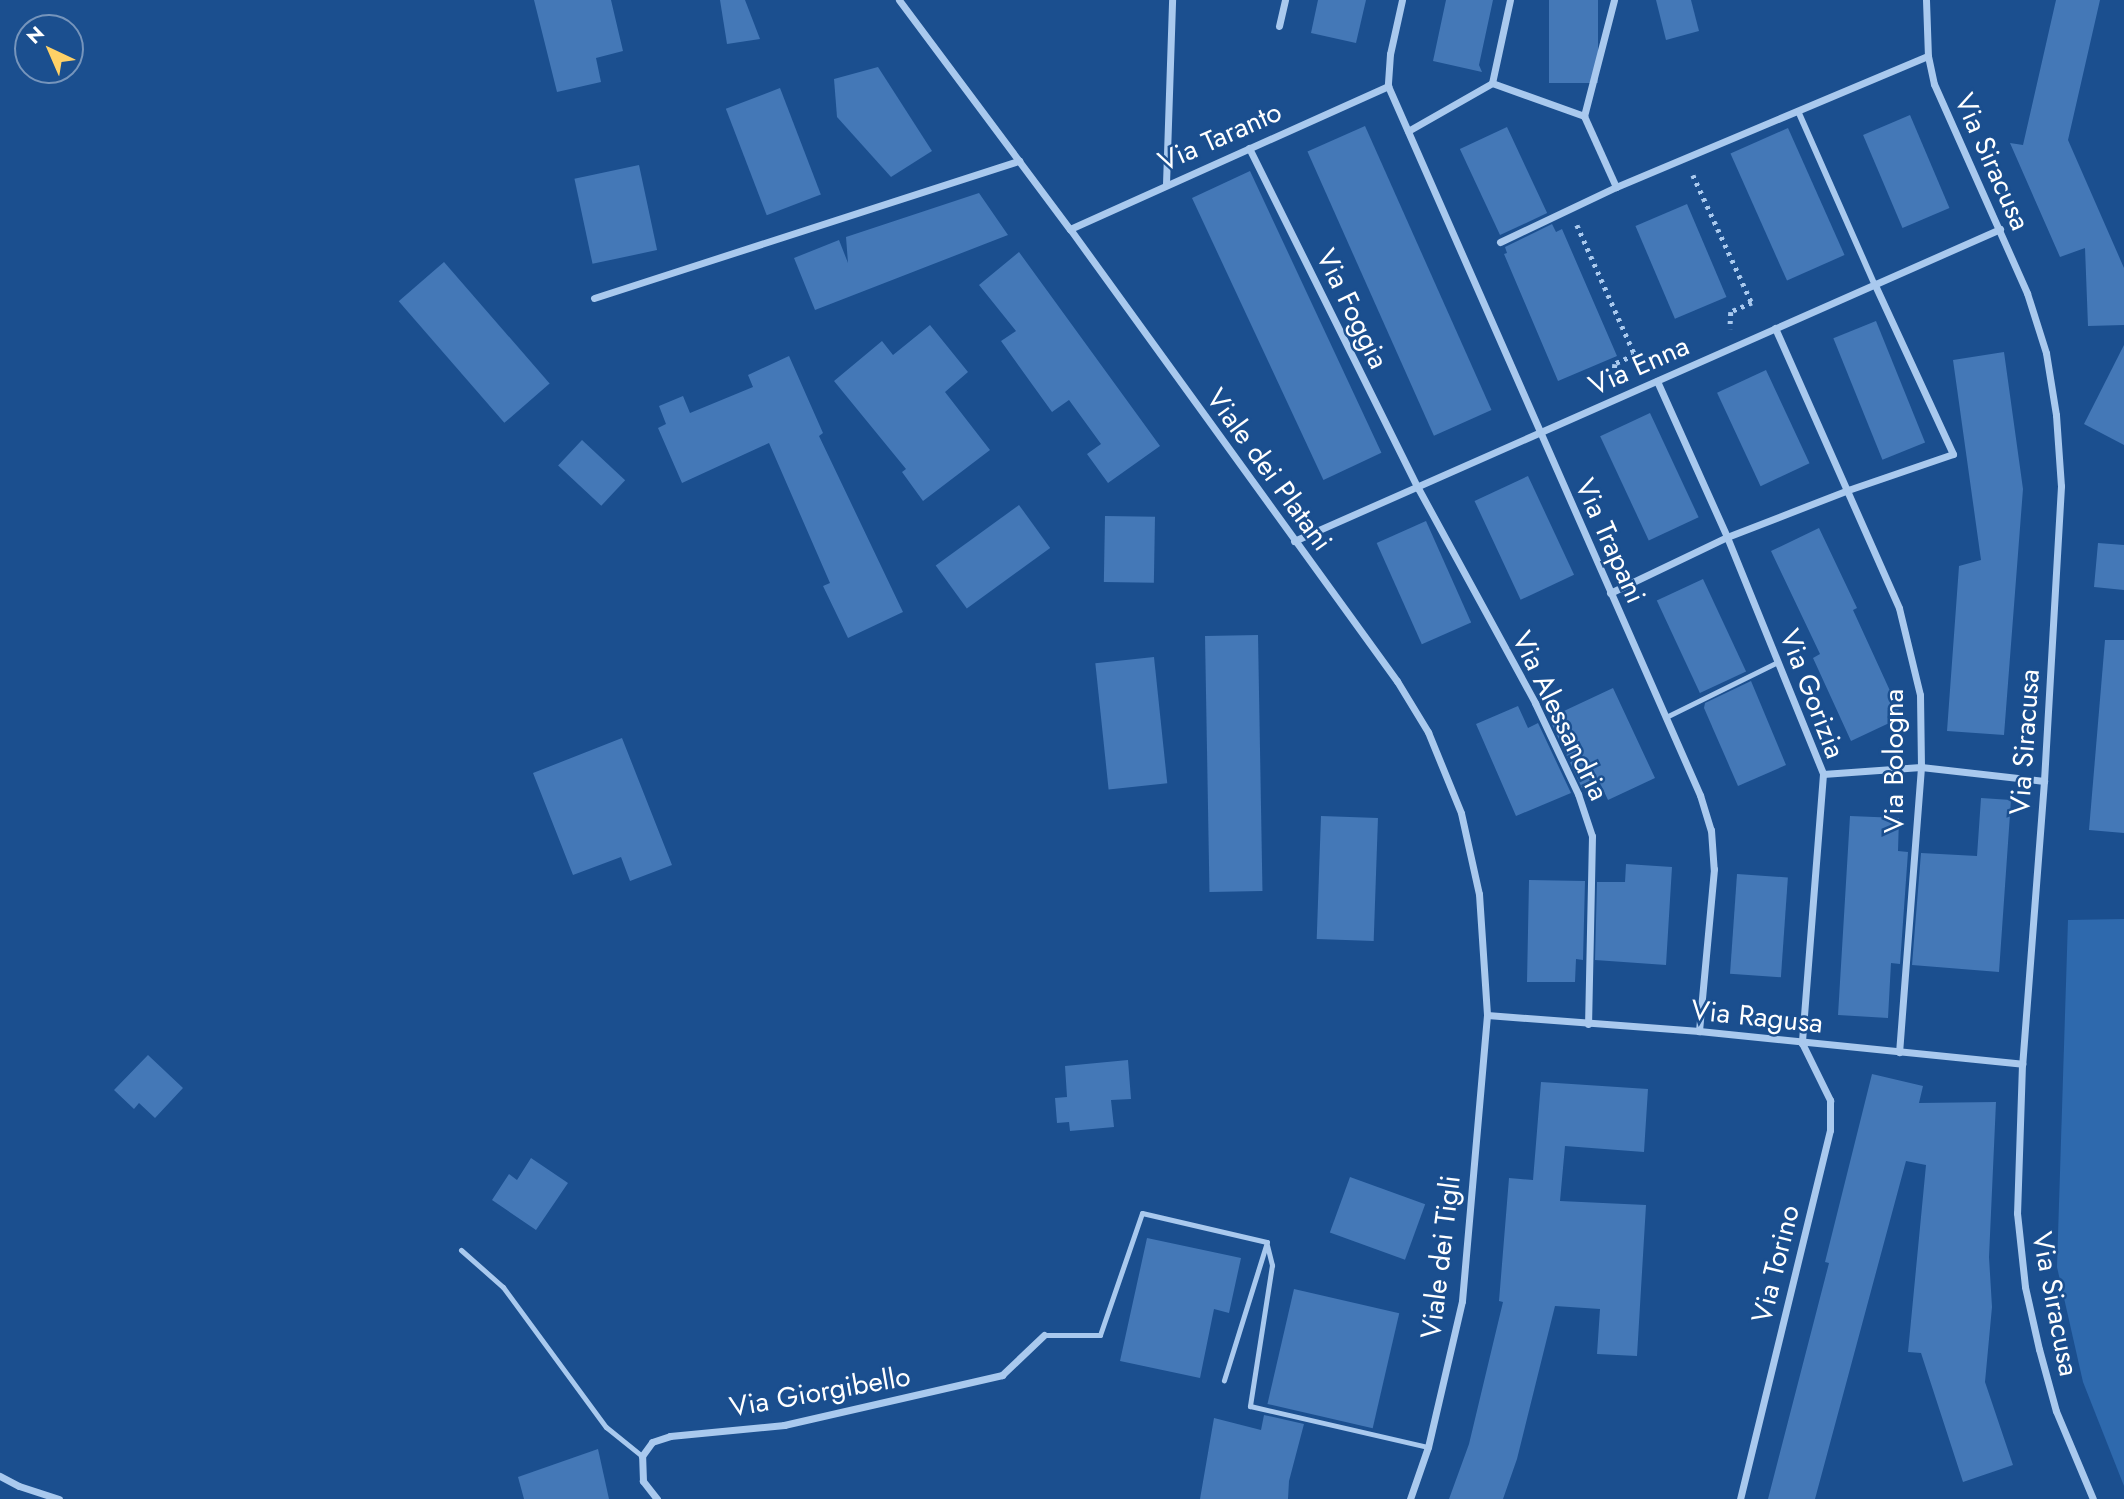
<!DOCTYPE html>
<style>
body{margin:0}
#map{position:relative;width:2124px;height:1499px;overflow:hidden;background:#1b4f8f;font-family:Jost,sans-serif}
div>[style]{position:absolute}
.green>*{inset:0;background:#2e69ad}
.building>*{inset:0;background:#4478b7;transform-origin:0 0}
.path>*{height:4.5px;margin-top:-2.25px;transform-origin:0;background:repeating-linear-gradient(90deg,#a9c9ee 0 3.5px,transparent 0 8.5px)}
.service>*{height:5px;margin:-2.5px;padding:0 2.5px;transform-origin:2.5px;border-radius:2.5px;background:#a9c9ee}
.pedestrian>*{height:6px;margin:-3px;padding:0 3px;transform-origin:3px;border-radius:3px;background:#a9c9ee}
.minor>*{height:7px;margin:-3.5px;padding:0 3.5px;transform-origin:3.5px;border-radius:3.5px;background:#a9c9ee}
span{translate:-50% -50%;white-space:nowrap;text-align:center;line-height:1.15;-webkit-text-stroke:5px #1b4f8f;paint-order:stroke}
.street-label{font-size:28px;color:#fff}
.north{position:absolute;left:14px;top:14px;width:70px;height:70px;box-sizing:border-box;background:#1b4f8f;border:2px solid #7695bc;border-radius:50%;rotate:316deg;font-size:19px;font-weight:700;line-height:28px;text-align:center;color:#fff}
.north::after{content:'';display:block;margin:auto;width:24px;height:32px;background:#ffd166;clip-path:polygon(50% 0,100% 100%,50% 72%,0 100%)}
</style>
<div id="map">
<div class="green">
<div style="clip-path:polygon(2124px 919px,2124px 1486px,2083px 1382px,2057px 1267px,2068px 920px)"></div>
</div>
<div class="building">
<div style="clip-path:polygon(534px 0,611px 0,623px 51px,596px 58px,601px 82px,557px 92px)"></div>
<div style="clip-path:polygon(720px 0,745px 0,760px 39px,727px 44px)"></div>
<div style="clip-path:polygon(1318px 0,1366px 0,1356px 43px,1311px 33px)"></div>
<div style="clip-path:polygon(1446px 0,1493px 0,1479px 65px,1482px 72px,1433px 61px)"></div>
<div style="left:1549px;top:0;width:49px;height:83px"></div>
<div style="clip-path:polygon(1656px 0,1691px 0,1699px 31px,1666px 40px)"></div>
<div style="clip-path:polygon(2056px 0,2100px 0,2068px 140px,2124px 268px,2124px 325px,2088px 326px,2085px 248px,2060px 257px,2010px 143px,2023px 145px)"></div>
<div style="clip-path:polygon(878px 67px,932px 151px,891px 177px,837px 117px,834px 79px)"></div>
<div style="left:780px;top:88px;width:114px;height:58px;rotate:69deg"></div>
<div style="left:1910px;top:115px;width:101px;height:51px;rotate:67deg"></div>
<div style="left:1365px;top:126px;width:311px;height:63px;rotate:66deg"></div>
<div style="left:1507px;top:127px;width:95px;height:52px;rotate:65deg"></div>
<div style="left:1788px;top:128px;width:139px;height:63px;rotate:66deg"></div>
<div style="left:639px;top:165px;width:87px;height:66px;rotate:78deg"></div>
<div style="left:1250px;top:171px;width:311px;height:64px;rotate:65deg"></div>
<div style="clip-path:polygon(979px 193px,1008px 235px,815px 310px,794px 258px,839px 240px,848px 263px,846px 237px)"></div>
<div style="left:1687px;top:204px;width:101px;height:56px;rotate:67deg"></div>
<div style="clip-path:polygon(1552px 224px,1556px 232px,1562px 229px,1617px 356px,1558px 381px,1504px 254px,1507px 253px,1505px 247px)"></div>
<div style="clip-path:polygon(1019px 252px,1160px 446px,1108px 483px,1087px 454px,1101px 444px,1069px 400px,1052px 412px,1001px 341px,1016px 331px,979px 285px)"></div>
<div style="left:444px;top:262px;width:161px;height:60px;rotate:49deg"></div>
<div style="left:1876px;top:321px;width:131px;height:46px;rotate:68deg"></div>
<div style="clip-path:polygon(930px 325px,968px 372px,945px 392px,990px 450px,923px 501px,902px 472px,906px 469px,834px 381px,882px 341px,893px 355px)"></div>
<div style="clip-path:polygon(2124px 345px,2124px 445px,2084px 424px)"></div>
<div style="clip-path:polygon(2004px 352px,2023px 489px,2004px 735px,1947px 731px,1959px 566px,1981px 560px,1953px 360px)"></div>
<div style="clip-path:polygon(789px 356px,823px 433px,819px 436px,903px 612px,848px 638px,823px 586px,830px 583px,769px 443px,682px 483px,658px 428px,666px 424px,659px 406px,683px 396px,690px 413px,753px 387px,748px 375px)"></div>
<div style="left:1766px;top:370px;width:103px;height:54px;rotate:65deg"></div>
<div style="left:1650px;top:413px;width:115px;height:55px;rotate:65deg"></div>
<div style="left:582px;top:440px;width:59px;height:35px;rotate:43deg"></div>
<div style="left:1528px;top:476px;width:109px;height:59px;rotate:65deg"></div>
<div style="left:1019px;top:505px;width:53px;height:103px;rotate:54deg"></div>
<div style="left:1105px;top:516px;width:50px;height:66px;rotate:1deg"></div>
<div style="left:1426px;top:521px;width:111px;height:54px;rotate:66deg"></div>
<div style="clip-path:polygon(1819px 528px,1857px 608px,1853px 610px,1902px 717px,1851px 741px,1813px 658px,1820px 654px,1771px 551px)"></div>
<div style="clip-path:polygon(2098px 543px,2124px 545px,2124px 590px,2094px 587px)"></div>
<div style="left:1703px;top:579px;width:102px;height:51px;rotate:65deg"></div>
<div style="left:1258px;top:635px;width:256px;height:53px;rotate:89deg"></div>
<div style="clip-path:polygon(2105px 640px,2124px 640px,2124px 833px,2089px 830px)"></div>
<div style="left:1154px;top:657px;width:127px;height:59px;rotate:84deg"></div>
<div style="clip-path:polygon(1751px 681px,1786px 765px,1738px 786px,1704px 708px,1705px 703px)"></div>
<div style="clip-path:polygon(1613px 688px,1655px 778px,1608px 800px,1599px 781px,1582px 788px,1549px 718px)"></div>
<div style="clip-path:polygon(1518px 706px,1528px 728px,1538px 723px,1571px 793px,1516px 816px,1476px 724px)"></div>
<div style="clip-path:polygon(622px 738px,672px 865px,630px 881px,621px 857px,573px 875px,533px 773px)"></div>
<div style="clip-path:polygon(1981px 798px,2011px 800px,1999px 972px,1912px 965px,1921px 853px,1977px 856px)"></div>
<div style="left:1321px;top:816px;width:57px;height:123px;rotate:2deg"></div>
<div style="clip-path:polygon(1850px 816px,1899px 818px,1898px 851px,1908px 852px,1900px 964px,1891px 963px,1888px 1018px,1838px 1015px)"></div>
<div style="clip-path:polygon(1626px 864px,1672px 867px,1666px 965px,1595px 960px,1597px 882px,1625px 882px)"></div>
<div style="left:1737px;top:874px;width:51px;height:100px;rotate:4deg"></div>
<div style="clip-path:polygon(1529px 880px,1585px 881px,1583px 960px,1576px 959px,1575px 982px,1527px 982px)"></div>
<div style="clip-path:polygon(148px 1055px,183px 1088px,155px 1118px,139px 1103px,134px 1109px,114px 1090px)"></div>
<div style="clip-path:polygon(1128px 1060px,1131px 1099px,1111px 1100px,1114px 1127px,1070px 1131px,1069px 1122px,1057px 1123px,1055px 1098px,1067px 1097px,1065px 1066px)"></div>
<div style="clip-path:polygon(1872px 1074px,1923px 1086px,1919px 1103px,1996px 1102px,1989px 1257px,1992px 1307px,1985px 1382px,2013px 1465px,1963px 1482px,1921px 1353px,1908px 1352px,1926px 1165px,1906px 1161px,1815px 1499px,1768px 1499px,1829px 1263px,1825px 1262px)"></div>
<div style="clip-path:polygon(1541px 1082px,1648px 1089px,1644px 1152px,1565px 1146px,1560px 1201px,1646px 1205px,1637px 1356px,1597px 1354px,1600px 1309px,1555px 1306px,1517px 1459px,1503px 1499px,1449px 1499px,1469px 1444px,1503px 1302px,1499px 1301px,1509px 1178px,1533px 1180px)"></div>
<div style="clip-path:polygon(531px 1158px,568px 1183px,536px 1230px,492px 1200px,509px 1174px,517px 1180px)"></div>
<div style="left:1350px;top:1177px;width:80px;height:59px;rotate:20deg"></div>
<div style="clip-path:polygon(1147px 1238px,1241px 1258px,1229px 1313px,1214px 1309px,1200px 1378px,1120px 1361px)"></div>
<div style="left:1294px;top:1289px;width:108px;height:118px;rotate:13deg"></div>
<div style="clip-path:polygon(1264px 1415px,1304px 1424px,1289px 1481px,1288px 1499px,1200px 1499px,1214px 1418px,1261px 1430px)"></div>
<div style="clip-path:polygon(598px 1449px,609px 1499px,524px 1499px,518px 1477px)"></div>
</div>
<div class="path">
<div style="left:1693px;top:175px;width:141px;rotate:65.3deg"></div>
<div style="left:1752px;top:303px;width:23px;rotate:157deg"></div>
<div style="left:1731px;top:312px;width:17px;rotate:93deg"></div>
<div style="left:1577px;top:225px;width:142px;rotate:66deg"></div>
<div style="left:1635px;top:355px;width:22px;rotate:156deg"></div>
<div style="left:1615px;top:364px;width:15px;rotate:94deg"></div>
</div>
<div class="service">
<div style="left:1666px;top:717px;width:125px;rotate:-26.2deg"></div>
<div style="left:1267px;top:1245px;width:21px;rotate:76deg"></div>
<div style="left:1272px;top:1265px;width:143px;rotate:98.9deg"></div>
<div style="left:1250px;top:1406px;width:183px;rotate:13deg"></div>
<div style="left:461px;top:1250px;width:56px;rotate:41.4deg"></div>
<div style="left:503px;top:1287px;width:174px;rotate:53.7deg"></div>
<div style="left:606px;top:1427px;width:46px;rotate:38.9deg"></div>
<div style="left:1044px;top:1335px;width:56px"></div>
<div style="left:1100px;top:1335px;width:129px;rotate:-71deg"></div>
<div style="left:1142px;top:1213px;width:128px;rotate:13.1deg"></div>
<div style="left:1267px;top:1242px;width:145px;rotate:107.3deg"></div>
</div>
<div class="pedestrian">
<div style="left:1798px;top:111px;width:188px;rotate:66.2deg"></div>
</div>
<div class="minor">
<div style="left:899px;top:0;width:286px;rotate:53.3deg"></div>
<div style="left:1070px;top:229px;width:558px;rotate:54.12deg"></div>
<div style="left:1397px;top:681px;width:60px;rotate:58.7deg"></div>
<div style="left:1428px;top:732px;width:87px;rotate:67.8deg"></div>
<div style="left:1461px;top:813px;width:83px;rotate:77.5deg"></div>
<div style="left:1479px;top:894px;width:121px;rotate:86.2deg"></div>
<div style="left:1487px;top:1015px;width:287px;rotate:95deg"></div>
<div style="left:1462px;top:1301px;width:150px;rotate:103.1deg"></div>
<div style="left:1428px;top:1447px;width:55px;rotate:109.1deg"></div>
<div style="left:1402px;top:0;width:55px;rotate:102.5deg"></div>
<div style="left:1390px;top:54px;width:32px;rotate:94deg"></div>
<div style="left:1388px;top:86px;width:775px;rotate:66.25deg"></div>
<div style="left:1700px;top:795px;width:37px;rotate:73deg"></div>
<div style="left:1711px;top:830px;width:39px;rotate:86deg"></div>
<div style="left:1714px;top:869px;width:163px;rotate:95.3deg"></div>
<div style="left:1926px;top:0;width:56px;rotate:88deg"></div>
<div style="left:1928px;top:56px;width:29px;rotate:78deg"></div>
<div style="left:1934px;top:84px;width:229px;rotate:66deg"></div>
<div style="left:2027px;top:293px;width:63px;rotate:72.4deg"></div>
<div style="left:2046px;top:353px;width:63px;rotate:80.8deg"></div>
<div style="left:2056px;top:415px;width:71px;rotate:86deg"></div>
<div style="left:2061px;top:486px;width:295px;rotate:93.3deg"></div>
<div style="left:2044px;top:781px;width:284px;rotate:94.4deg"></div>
<div style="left:2022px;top:1064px;width:149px;rotate:91.9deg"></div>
<div style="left:2017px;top:1213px;width:74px;rotate:83.8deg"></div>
<div style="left:2025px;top:1287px;width:64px;rotate:77.3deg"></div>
<div style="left:2039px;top:1349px;width:64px;rotate:74.7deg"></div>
<div style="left:2056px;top:1411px;width:95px;rotate:67.2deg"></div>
<div style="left:1279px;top:26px;width:27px;rotate:-77deg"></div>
<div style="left:1492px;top:83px;width:98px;rotate:19.7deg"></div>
<div style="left:1584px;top:116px;width:78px;rotate:65.7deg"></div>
<div style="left:1584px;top:116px;width:120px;rotate:-75.5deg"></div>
<div style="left:1408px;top:131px;width:97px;rotate:-29.7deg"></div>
<div style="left:1492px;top:83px;width:85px;rotate:-77.8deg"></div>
<div style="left:1249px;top:148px;width:380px;rotate:63.6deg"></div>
<div style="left:1418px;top:488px;width:245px;rotate:61.4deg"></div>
<div style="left:1535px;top:703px;width:101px;rotate:64.7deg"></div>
<div style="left:1578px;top:794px;width:44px;rotate:71.6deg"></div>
<div style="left:1592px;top:836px;width:188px;rotate:91.2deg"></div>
<div style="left:1166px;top:184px;width:184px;rotate:-88.1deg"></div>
<div style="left:1070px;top:229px;width:349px;rotate:-24.2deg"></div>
<div style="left:1500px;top:242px;width:128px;rotate:-25.4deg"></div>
<div style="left:1616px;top:187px;width:338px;rotate:-22.8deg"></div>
<div style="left:594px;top:298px;width:447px;rotate:-17.9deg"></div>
<div style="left:1775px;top:328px;width:306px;rotate:66.1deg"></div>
<div style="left:1899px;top:608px;width:89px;rotate:76.4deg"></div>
<div style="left:1920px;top:695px;width:72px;rotate:89.2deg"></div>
<div style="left:1921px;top:767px;width:286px;rotate:94.4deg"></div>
<div style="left:1657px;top:381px;width:171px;rotate:65.8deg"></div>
<div style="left:1727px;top:537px;width:256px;rotate:67.9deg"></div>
<div style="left:1823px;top:774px;width:270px;rotate:94.5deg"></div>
<div style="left:1802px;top:1043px;width:64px;rotate:63.8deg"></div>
<div style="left:1830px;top:1100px;width:30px;rotate:90deg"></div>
<div style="left:1830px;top:1130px;width:380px;rotate:103.7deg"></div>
<div style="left:1294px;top:541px;width:772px;rotate:-23.84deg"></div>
<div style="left:1610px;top:593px;width:130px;rotate:-25.6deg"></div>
<div style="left:1727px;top:537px;width:130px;rotate:-21.2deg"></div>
<div style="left:1848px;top:490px;width:111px;rotate:-18.9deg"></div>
<div style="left:1953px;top:454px;width:188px;rotate:-114.8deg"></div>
<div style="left:1823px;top:774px;width:98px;rotate:-4.1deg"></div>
<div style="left:1921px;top:767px;width:124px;rotate:6.5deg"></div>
<div style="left:1487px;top:1015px;width:213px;rotate:4.3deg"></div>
<div style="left:1699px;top:1031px;width:325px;rotate:5.8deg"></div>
<div style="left:0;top:1476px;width:21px;rotate:28deg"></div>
<div style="left:19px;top:1486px;width:42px;rotate:18deg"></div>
<div style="left:657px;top:1499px;width:23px;rotate:-128deg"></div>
<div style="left:643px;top:1481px;width:25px;rotate:-92deg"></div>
<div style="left:642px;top:1456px;width:17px;rotate:-54deg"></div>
<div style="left:652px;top:1442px;width:19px;rotate:-18deg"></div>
<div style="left:670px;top:1436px;width:115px;rotate:-5.5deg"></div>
<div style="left:784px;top:1425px;width:224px;rotate:-12.9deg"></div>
<div style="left:1002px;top:1375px;width:58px;rotate:-43.6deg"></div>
</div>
<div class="street-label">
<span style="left:1220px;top:137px;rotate:-24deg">Via Taranto</span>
<span style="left:1992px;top:162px;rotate:66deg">Via Siracusa</span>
<span style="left:1352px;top:309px;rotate:64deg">Via Foggia</span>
<span style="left:1639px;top:366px;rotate:-24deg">Via Enna</span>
<span style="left:1269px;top:470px;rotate:54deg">Viale dei Platani</span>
<span style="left:1610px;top:541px;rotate:66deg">Via Trapani</span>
<span style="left:1812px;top:694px;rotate:69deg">Via Gorizia</span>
<span style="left:1560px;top:716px;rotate:64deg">Via Alessandria</span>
<span style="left:2025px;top:742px;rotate:-86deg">Via Siracusa</span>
<span style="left:1894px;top:761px;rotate:-90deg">Via Bologna</span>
<span style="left:1757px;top:1017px;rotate:6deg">Via Ragusa</span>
<span style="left:1441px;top:1257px;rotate:-83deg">Viale dei Tigli</span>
<span style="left:1776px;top:1264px;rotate:-76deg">Via Torino</span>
<span style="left:2055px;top:1304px;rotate:79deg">Via Siracusa</span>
<span style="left:820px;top:1392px;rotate:-10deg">Via Giorgibello</span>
</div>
<div class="north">N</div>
</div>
